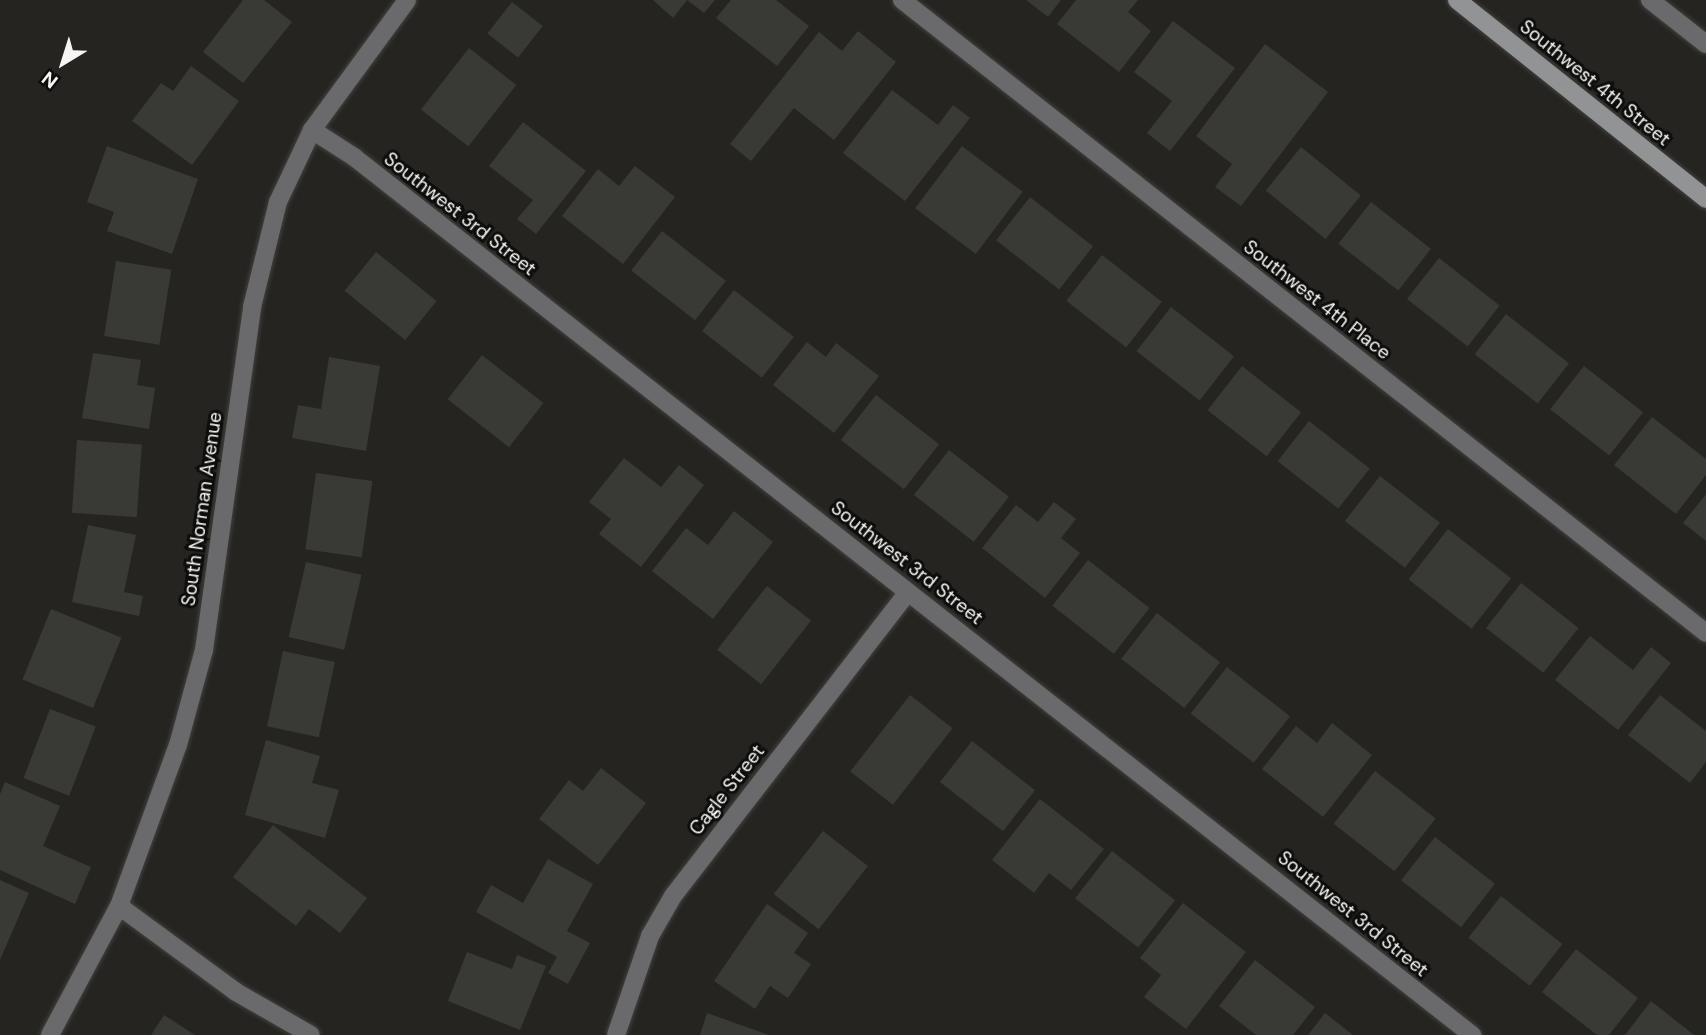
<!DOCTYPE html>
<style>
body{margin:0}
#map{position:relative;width:1706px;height:1035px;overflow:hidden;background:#252421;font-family:"DM Sans",sans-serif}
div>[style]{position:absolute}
.building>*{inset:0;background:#393936;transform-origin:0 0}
.roads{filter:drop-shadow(0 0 2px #42413e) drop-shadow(0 0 2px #42413e)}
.service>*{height:18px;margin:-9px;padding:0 9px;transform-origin:9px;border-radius:9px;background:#6a6a6c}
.minor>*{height:18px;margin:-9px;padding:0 9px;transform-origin:9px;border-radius:9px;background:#6a6a6c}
.secondary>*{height:18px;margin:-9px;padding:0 9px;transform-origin:9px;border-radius:9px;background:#929395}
span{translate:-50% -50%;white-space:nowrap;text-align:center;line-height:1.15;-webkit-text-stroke:6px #0d0d0c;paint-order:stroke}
.street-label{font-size:19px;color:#f6f5f3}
.north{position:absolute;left:28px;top:28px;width:70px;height:70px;-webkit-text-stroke:5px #0d0d0c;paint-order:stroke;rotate:218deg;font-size:19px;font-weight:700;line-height:28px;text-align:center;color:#f6f5f3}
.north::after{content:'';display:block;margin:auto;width:24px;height:32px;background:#f6f5f3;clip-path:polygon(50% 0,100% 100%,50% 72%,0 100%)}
</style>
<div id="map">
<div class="building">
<div style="clip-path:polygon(243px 0,264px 0,292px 22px,243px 83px,203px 52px)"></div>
<div style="clip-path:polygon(653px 0,687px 0,673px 18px)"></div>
<div style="clip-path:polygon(687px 0,715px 0,704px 13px)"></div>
<div style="clip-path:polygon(731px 0,776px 0,809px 26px,777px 66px,716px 18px)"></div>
<div style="clip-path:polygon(1026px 0,1061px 0,1048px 17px)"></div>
<div style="clip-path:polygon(1076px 0,1138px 0,1128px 12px,1151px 31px,1119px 72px,1057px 24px)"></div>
<div style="left:512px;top:2px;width:39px;height:40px;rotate:38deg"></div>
<div style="clip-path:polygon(1173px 21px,1235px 68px,1170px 151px,1147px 133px,1172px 101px,1134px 72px)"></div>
<div style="clip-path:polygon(858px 31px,896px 62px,834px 140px,794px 108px,751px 161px,730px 144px,819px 32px,842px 51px)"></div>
<div style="clip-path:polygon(1265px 44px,1328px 92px,1241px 206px,1215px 187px,1232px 164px,1196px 136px)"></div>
<div style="left:469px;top:48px;width:60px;height:78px;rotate:38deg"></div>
<div style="clip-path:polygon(191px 66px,239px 101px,192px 165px,132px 121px,161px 83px,173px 91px)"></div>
<div style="clip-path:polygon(892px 90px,938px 125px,953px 105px,970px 118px,905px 201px,843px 153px)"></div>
<div style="clip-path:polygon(523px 122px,586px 171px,536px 234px,517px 219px,533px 200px,489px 166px)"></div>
<div style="clip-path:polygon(107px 146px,198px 179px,172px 254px,107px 231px,114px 212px,87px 202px)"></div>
<div style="left:962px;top:146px;width:76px;height:78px;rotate:37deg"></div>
<div style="left:1301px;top:147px;width:77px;height:56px;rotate:39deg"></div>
<div style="clip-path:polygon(635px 166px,675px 197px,623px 264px,562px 216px,598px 169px,619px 186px)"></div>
<div style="left:1030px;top:197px;width:80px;height:55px;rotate:38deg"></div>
<div style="left:1371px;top:202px;width:76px;height:53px;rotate:38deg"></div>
<div style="left:662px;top:231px;width:81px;height:50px;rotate:38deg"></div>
<div style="left:376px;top:252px;width:78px;height:50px;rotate:39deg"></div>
<div style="left:1102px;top:255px;width:76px;height:58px;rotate:38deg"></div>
<div style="left:1439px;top:258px;width:77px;height:52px;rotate:38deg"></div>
<div style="left:116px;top:261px;width:56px;height:76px;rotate:9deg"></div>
<div style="left:734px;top:290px;width:76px;height:52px;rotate:38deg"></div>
<div style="left:1171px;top:307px;width:80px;height:56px;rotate:38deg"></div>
<div style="left:1506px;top:314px;width:80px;height:51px;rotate:38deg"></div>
<div style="clip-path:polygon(807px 342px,826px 357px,836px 343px,879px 376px,834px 433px,773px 385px)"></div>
<div style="clip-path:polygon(93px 353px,141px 360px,137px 385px,155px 388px,149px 429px,82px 418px)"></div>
<div style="left:482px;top:355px;width:78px;height:56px;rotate:38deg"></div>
<div style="clip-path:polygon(329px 357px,380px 366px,366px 451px,292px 438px,298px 405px,321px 409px)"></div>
<div style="left:1242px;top:366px;width:75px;height:56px;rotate:38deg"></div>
<div style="left:1584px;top:366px;width:75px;height:55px;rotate:38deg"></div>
<div style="left:876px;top:395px;width:80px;height:57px;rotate:38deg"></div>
<div style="clip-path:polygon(1652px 417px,1706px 459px,1706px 475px,1676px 514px,1614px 465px)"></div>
<div style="left:1309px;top:421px;width:77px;height:51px;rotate:38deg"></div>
<div style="left:77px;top:440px;width:65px;height:73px;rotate:4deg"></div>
<div style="left:949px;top:450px;width:76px;height:57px;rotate:38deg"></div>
<div style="clip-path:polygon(624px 458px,661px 487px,679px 465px,704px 485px,641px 567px,599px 534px,611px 519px,589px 502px)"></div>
<div style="left:316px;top:473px;width:57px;height:77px;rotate:8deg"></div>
<div style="left:1380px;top:476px;width:76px;height:57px;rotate:38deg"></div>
<div style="clip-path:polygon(1706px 494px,1706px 541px,1683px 523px)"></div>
<div style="clip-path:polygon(1054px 502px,1076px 519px,1061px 538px,1080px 553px,1045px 598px,982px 548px,1016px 505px,1038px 522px)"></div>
<div style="clip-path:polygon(734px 511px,773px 542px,713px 619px,652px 571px,686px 528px,708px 545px)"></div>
<div style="clip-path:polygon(88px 525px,136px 535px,124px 592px,143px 596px,139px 616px,72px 602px)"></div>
<div style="left:1448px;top:529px;width:80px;height:64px;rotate:38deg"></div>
<div style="left:1088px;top:560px;width:78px;height:58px;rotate:38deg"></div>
<div style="left:306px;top:562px;width:57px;height:77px;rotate:13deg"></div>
<div style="left:1521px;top:583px;width:73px;height:57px;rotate:38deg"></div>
<div style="left:767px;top:586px;width:56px;height:81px;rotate:38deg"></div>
<div style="left:51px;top:609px;width:76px;height:76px;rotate:22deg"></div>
<div style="left:1157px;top:613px;width:80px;height:58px;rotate:38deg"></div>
<div style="clip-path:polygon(1590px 636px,1633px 670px,1651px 647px,1671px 663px,1618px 730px,1555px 680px)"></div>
<div style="left:283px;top:651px;width:53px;height:77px;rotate:12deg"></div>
<div style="left:1227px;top:667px;width:80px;height:59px;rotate:38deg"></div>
<div style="left:910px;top:695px;width:54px;height:97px;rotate:38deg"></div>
<div style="clip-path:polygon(1660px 695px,1706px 731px,1706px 762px,1690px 783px,1628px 735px)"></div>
<div style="left:50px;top:709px;width:49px;height:74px;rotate:21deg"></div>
<div style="clip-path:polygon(1332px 723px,1372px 755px,1323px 817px,1262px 769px,1296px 726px,1317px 743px)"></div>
<div style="clip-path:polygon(266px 740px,320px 756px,312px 783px,339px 790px,325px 838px,245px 815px)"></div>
<div style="left:972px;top:741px;width:80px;height:52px;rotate:38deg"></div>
<div style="clip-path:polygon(601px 768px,646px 803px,598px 865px,539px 819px,569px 780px,583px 791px)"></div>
<div style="left:1375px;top:771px;width:77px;height:67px;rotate:38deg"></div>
<div style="clip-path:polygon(5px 782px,60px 806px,43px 846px,91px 867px,75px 904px,0 870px,0 794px)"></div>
<div style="clip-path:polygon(1040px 799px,1104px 849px,1071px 890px,1049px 873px,1034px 893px,992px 860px)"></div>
<div style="clip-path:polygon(273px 825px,367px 898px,340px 933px,309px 909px,296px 926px,233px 877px)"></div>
<div style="left:823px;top:831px;width:57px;height:80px;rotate:38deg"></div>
<div style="left:1435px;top:837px;width:76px;height:55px;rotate:38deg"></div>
<div style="left:1112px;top:851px;width:80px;height:60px;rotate:38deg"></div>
<div style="clip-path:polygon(548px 859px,593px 884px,567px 931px,590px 943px,568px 984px,548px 973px,557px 957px,476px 912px,491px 885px,523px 903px)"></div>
<div style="clip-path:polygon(0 880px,29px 893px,0 960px)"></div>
<div style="left:1501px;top:896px;width:78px;height:53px;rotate:38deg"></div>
<div style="clip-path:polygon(1183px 903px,1246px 952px,1186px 1029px,1144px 997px,1161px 975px,1140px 958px)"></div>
<div style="clip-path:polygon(767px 904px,808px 933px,794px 953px,811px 964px,788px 998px,770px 986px,755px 1009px,714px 981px)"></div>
<div style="clip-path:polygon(1576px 949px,1638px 998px,1609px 1035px,1597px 1035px,1542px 992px)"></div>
<div style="clip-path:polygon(467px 952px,512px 969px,517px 955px,546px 966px,520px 1030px,448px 1001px)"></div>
<div style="clip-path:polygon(1255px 960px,1315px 1007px,1293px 1035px,1256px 1035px,1219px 1006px)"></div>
<div style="clip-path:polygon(1651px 1001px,1694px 1035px,1625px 1035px)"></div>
<div style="clip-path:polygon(707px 1013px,769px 1035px,700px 1035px)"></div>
<div style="clip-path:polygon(1325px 1013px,1353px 1035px,1308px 1035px)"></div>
<div style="clip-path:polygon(164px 1015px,195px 1035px,151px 1035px)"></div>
</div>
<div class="roads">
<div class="service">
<div style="left:1650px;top:0;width:71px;rotate:38.2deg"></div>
</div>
<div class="minor">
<div style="left:902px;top:0;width:1023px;rotate:38.21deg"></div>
<div style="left:312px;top:130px;width:50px;rotate:32.7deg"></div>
<div style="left:354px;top:157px;width:1422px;rotate:38.14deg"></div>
<div style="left:119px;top:906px;width:145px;rotate:36.3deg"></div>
<div style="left:236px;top:992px;width:86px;rotate:29.8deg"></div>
<div style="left:50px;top:1035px;width:146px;rotate:-61.9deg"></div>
<div style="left:119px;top:906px;width:171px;rotate:-69.9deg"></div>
<div style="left:178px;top:745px;width:98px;rotate:-74.7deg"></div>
<div style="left:204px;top:650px;width:346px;rotate:-82deg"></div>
<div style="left:252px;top:307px;width:108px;rotate:-76.1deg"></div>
<div style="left:278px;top:202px;width:80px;rotate:-64.7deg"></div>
<div style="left:312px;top:130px;width:161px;rotate:-53.8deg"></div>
<div style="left:616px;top:1035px;width:105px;rotate:-71deg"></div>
<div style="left:650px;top:936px;width:46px;rotate:-60.1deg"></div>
<div style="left:673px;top:896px;width:384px;rotate:-52.3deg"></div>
</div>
<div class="secondary">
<div style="left:1457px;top:0;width:319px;rotate:38.6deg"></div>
</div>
</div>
<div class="street-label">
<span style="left:1595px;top:83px;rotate:39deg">Southwest 4th Street</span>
<span style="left:460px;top:214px;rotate:38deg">Southwest 3rd Street</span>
<span style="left:1317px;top:300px;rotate:38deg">Southwest 4th Place</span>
<span style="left:202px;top:509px;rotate:-82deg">South Norman Avenue</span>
<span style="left:907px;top:563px;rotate:38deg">Southwest 3rd Street</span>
<span style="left:727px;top:790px;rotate:-52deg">Cagle Street</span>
<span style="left:1353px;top:914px;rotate:39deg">Southwest 3rd Street</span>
</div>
<div class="north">N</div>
</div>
